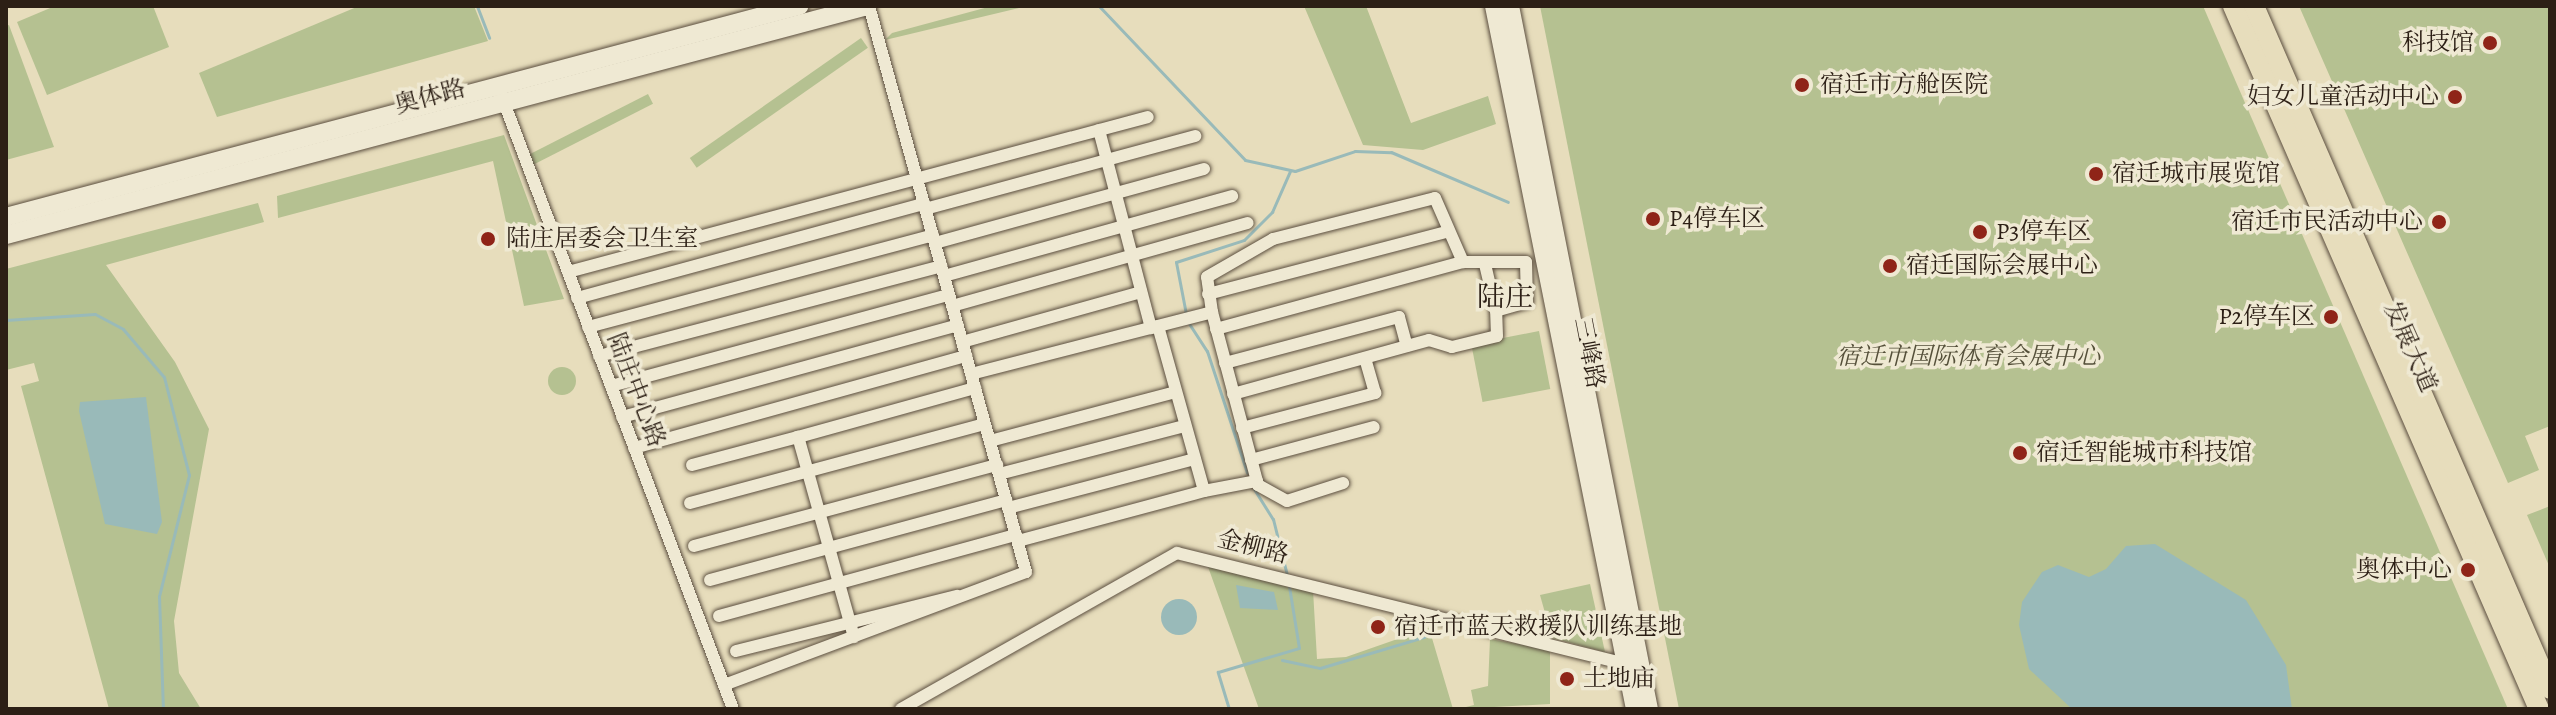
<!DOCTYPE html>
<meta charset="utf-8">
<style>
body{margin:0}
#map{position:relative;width:2556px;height:715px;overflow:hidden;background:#e7ddbc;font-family:Alegreya,"Noto Serif SC",serif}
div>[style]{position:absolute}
.green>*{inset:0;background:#b5c191;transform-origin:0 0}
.round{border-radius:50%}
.water>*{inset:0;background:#99bab9}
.stream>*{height:3px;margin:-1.5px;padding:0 1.5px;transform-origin:1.5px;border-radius:1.5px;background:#99bab9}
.roads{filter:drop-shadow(0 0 2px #5b4e3f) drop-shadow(0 0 2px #5b4e3f)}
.minor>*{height:12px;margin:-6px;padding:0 6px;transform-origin:6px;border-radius:6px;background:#efe9d3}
.secondary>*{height:18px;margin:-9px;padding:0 9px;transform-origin:9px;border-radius:9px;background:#efe9d3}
.primary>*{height:20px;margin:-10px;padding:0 10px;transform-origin:10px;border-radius:10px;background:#e7ddbc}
.dots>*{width:22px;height:22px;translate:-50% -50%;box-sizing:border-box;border:4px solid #efe9d3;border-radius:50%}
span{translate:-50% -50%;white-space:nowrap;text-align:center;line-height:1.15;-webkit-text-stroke:7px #efe9d3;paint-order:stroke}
.poi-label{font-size:24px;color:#2c1f15}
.right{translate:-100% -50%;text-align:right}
.left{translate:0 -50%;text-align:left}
.street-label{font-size:24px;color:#2c1f15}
.park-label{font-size:24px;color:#55503a;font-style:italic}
.quarter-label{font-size:28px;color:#2c1f15}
.frame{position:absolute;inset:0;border:8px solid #2c1f15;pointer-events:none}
</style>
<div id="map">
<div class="green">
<div style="clip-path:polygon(55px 6px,153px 6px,169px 47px,47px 95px,17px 22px)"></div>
<div style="clip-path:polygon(359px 6px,474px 6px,488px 41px,217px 117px,199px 73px)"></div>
<div style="clip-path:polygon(992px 6px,1027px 6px,885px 40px,892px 33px)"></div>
<div style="clip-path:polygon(1304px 6px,1366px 6px,1411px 123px,1488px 96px,1496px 124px,1423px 150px,1363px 145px)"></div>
<div style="clip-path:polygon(1540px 6px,2203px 6px,2508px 709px,1679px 709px)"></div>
<div style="clip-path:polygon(2299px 6px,2550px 6px,2550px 426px,2525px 436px,2539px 470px,2508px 483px)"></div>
<div style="clip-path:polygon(9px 25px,54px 147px,6px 160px,6px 26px)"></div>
<div style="left:861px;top:38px;width:12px;height:209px;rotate:55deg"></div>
<div style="left:648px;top:94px;width:11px;height:135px;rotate:63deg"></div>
<div style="clip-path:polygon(504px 135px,564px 299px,524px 306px,493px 161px,278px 218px,277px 196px)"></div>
<div style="clip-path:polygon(258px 203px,264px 222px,106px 265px,175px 362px,209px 429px,174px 621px,179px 673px,201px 709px,109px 709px,21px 386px,39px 381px,34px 363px,6px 370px,6px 269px)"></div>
<div style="left:1539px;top:331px;width:59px;height:69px;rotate:79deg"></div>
<div class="round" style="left:548px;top:367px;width:28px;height:28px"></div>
<div style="clip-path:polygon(2550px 506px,2550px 568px,2527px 515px)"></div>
<div style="clip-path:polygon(1207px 564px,1313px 590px,1317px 659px,1346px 657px,1429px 628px,1453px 709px,1259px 709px)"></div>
<div style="clip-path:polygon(1590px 584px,1605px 652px,1552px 638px,1540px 595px)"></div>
<div style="clip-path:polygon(1490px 639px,1550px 650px,1550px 704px,1458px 709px,1474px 705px,1471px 690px,1488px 686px)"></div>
</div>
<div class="water">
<div style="clip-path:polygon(146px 397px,162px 522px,157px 534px,105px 524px,79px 411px,80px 402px)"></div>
<div style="clip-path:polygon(2155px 544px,2246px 600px,2286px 665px,2292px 709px,2072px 709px,2029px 669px,2019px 625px,2022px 602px,2042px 572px,2058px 565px,2089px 577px,2106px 569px,2126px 546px)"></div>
<div style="clip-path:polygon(1236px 585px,1274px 592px,1278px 610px,1240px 608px)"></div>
<div class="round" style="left:1161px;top:599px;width:36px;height:36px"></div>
</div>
<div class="stream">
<div style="left:477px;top:6px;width:34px;rotate:69deg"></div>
<div style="left:1099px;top:6px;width:212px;rotate:46.5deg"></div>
<div style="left:1245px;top:160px;width:51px;rotate:12.4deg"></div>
<div style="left:1295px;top:171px;width:63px;rotate:-18.4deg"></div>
<div style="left:1355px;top:151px;width:36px;rotate:2deg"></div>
<div style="left:1391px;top:152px;width:127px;rotate:23.1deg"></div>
<div style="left:1186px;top:314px;width:53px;rotate:-100.9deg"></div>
<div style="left:1176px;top:262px;width:71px;rotate:-17.9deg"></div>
<div style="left:1244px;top:240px;width:40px;rotate:-45deg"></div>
<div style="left:1272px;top:212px;width:45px;rotate:-66.3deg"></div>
<div style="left:6px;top:320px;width:89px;rotate:-3.9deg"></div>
<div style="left:95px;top:314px;width:32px;rotate:28deg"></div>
<div style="left:123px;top:329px;width:63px;rotate:49.5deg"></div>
<div style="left:164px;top:377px;width:101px;rotate:75.7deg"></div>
<div style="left:189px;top:475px;width:125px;rotate:103.9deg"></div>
<div style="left:159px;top:596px;width:113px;rotate:88deg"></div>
<div style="left:1188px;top:322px;width:35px;rotate:57deg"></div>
<div style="left:1207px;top:351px;width:128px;rotate:71.8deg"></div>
<div style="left:1254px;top:489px;width:36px;rotate:58deg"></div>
<div style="left:1273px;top:519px;width:58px;rotate:76deg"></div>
<div style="left:1282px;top:660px;width:39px;rotate:12deg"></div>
<div style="left:1320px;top:668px;width:109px;rotate:-16.6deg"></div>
<div style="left:1229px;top:709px;width:39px;rotate:-107deg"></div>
<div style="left:1218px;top:672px;width:84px;rotate:-16.5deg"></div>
<div style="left:1299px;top:648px;width:63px;rotate:-99.2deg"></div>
</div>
<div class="roads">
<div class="minor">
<div style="left:502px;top:97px;width:654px;rotate:69.32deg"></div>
<div style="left:1099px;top:130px;width:205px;rotate:75.3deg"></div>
<div style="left:925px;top:209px;width:280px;rotate:-15.1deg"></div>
<div style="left:935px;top:243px;width:279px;rotate:-15.4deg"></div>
<div style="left:568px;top:272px;width:600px;rotate:-14.96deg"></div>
<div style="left:944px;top:276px;width:299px;rotate:-15.5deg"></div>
<div style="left:1208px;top:294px;width:246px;rotate:-14.6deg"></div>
<div style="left:577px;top:298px;width:360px;rotate:-15.2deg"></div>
<div style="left:952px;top:306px;width:307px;rotate:-15.7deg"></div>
<div style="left:1212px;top:312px;width:35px;rotate:-98deg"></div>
<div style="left:1207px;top:277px;width:76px;rotate:-29.9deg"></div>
<div style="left:1273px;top:239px;width:167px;rotate:-14.2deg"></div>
<div style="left:1435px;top:198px;width:70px;rotate:66.4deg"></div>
<div style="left:1463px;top:262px;width:63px"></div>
<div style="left:1526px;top:262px;width:40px;rotate:88.6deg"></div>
<div style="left:1527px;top:302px;width:32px;rotate:164deg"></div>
<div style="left:1496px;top:311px;width:48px;rotate:-103.2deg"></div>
<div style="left:1158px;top:326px;width:171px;rotate:74.4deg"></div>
<div style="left:1204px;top:491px;width:54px;rotate:-10.7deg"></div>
<div style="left:588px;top:327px;width:357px;rotate:-14.9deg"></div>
<div style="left:1216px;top:329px;width:256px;rotate:-15.2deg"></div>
<div style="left:962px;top:342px;width:186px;rotate:-15.6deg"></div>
<div style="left:599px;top:356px;width:354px;rotate:-14.7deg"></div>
<div style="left:1225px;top:363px;width:180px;rotate:-14.8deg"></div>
<div style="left:1399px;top:317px;width:30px;rotate:75deg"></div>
<div style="left:971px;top:374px;width:249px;rotate:-14.4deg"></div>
<div style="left:1212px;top:312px;width:179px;rotate:75.1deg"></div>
<div style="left:1258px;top:485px;width:33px;rotate:29deg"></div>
<div style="left:1287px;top:501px;width:59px;rotate:-17.8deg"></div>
<div style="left:611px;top:386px;width:350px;rotate:-15.1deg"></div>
<div style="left:1233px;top:394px;width:203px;rotate:-15.4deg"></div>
<div style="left:1429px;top:340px;width:24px;rotate:17deg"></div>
<div style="left:1452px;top:347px;width:46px;rotate:-13.7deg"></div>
<div style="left:1497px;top:336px;width:25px;rotate:-92deg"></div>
<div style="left:622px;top:417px;width:348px;rotate:-15.3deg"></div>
<div style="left:1242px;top:428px;width:138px;rotate:-14.7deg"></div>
<div style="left:1375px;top:393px;width:36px;rotate:-106deg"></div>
<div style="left:990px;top:441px;width:192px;rotate:-14.8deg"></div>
<div style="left:634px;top:448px;width:345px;rotate:-15.5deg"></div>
<div style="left:1251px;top:460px;width:127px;rotate:-15deg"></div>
<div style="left:692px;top:465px;width:110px;rotate:-14.8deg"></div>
<div style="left:999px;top:474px;width:192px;rotate:-14.5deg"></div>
<div style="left:690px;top:503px;width:305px;rotate:-15deg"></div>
<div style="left:1008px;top:508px;width:193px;rotate:-14.7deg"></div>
<div style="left:1018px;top:541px;width:193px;rotate:-15deg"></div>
<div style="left:694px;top:546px;width:314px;rotate:-15deg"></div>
<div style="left:710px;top:580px;width:307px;rotate:-15.1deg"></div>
<div style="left:719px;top:616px;width:308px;rotate:-15.3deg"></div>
<div style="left:854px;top:637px;width:208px;rotate:-105.6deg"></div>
<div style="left:798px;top:437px;width:184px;rotate:-15.5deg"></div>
<div style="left:736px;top:651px;width:228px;rotate:-14deg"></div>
<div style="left:724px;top:685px;width:322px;rotate:-20.5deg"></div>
<div style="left:1026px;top:572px;width:587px;rotate:-105.5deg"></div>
<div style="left:901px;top:709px;width:317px;rotate:-29.5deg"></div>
<div style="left:1177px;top:553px;width:463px;rotate:13.9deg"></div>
</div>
<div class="secondary">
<div style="left:1494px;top:6px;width:717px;rotate:78.66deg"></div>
<div style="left:1510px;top:6px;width:717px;rotate:78.82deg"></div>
<div style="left:6px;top:217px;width:821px;rotate:-14.9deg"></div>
<div style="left:6px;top:235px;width:891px;rotate:-14.89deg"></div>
</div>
<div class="primary">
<div style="left:2233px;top:6px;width:767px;rotate:66.48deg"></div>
<div style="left:2254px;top:6px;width:744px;rotate:66.57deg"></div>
</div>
</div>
<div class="dots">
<div style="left:2490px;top:43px;background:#8f2418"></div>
<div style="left:1802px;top:85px;background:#8f2418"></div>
<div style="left:2455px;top:97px;background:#8f2418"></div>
<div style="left:2096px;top:174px;background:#8f2418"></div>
<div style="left:1653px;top:219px;background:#8f2418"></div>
<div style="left:2439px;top:222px;background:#8f2418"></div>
<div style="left:1980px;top:232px;background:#8f2418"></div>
<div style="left:488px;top:239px;background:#8f2418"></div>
<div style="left:1890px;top:266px;background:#8f2418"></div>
<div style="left:2331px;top:317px;background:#8f2418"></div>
<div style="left:2020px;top:453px;background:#8f2418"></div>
<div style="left:2468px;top:570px;background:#8f2418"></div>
<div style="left:1378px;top:627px;background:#8f2418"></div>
<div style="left:1567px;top:679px;background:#8f2418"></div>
</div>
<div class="poi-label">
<span class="right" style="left:2474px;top:43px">科技馆</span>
<span class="left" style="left:1820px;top:85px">宿迁市方舱医院</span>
<span class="right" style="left:2439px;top:97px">妇女儿童活动中心</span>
<span class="left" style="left:2112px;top:174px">宿迁城市展览馆</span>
<span class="left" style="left:1669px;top:219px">P4停车区</span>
<span class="right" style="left:2423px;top:222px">宿迁市民活动中心</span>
<span class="left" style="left:1996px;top:232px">P3停车区</span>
<span class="left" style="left:506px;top:239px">陆庄居委会卫生室</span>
<span class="left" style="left:1906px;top:266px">宿迁国际会展中心</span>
<span class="right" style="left:2315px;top:317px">P2停车区</span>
<span class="left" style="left:2036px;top:453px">宿迁智能城市科技馆</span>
<span class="right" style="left:2452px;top:570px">奥体中心</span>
<span class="left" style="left:1394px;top:627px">宿迁市蓝天救援队训练基地</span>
<span class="left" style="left:1583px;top:679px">土地庙</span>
</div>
<div class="street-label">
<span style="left:430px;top:97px;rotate:-15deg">奥体路</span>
<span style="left:2410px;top:347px;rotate:66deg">发展大道</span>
<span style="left:1589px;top:353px;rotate:79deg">三峰路</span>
<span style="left:636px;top:390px;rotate:69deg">陆庄中心路</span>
<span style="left:1253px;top:547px;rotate:14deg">金柳路</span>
</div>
<div class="park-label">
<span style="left:1968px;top:357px">宿迁市国际体育会展中心</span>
</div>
<div class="quarter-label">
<span style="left:1505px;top:297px">陆庄</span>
</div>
<div class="frame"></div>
</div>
